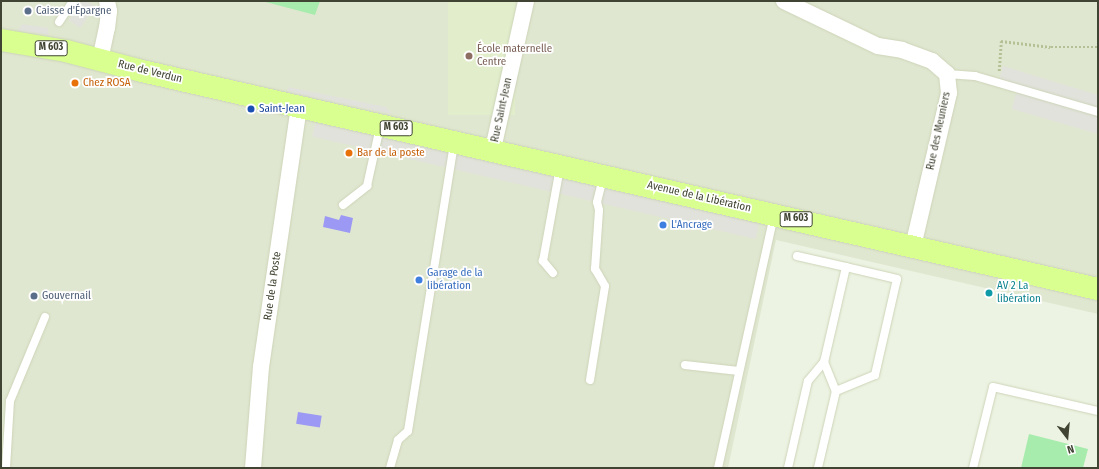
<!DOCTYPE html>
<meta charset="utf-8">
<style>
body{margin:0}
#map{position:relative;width:1099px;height:469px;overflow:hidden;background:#edf3e2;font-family:"Fira Sans Condensed",sans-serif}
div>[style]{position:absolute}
.residential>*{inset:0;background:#e0e7d0}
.education>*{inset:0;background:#e1edcb;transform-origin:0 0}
.green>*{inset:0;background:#a7ebad}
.parking>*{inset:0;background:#e1e2db;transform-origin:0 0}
.water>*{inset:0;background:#9c99f5;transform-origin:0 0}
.path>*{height:2.5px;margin-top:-1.25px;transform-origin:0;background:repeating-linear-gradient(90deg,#b5c194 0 2px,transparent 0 4px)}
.roads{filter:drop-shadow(0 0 1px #ccd4b8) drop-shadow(0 0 1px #ccd4b8)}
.service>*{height:8px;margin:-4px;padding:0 4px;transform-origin:4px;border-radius:4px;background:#fff}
.minor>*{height:16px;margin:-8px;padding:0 8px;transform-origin:8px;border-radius:8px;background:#fff}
.primary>*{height:22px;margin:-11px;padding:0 11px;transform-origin:11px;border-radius:11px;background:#d8ff8f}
.dots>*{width:11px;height:11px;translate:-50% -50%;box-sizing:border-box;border:2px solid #fff;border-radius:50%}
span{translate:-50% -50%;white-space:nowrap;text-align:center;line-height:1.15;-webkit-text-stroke:3.5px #fff;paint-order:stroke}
.shield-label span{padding:1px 3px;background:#fff;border:1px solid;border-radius:3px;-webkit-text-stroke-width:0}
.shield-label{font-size:10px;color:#404432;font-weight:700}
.service-label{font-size:11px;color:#4e5e75}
.left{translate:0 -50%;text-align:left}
.education-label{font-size:11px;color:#785e54}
.street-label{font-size:11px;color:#404432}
.food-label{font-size:11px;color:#c56008}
.transit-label{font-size:11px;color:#164399}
.shop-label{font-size:11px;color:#366cbe}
.culture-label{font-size:11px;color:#0d838f}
.frame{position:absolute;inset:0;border:2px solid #404432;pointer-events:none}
.north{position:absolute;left:1047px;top:417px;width:40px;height:40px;-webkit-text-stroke:3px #fff;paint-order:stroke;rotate:164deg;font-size:11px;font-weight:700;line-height:16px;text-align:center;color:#404432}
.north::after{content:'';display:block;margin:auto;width:14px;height:18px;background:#404432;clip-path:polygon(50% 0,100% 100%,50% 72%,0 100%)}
</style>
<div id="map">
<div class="residential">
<div style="clip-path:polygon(1px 1px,1098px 1px,1098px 314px,776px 240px,728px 468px,1px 468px)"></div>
</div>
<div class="education">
<div style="left:448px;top:1px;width:67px;height:114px"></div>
</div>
<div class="green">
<div style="clip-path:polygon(262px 1px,320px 1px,315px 15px)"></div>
<div style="clip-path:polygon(1029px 434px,1088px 449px,1083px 468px,1021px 468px)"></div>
</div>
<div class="parking">
<div style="clip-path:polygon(82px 1px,87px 1px,95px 7px,80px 28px,69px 20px)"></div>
<div style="clip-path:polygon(22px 24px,48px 28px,49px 35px,18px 30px)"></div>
<div style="clip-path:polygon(1003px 66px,1098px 95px,1098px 134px,1012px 109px,1017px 89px,998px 83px)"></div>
<div style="clip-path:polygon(288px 87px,386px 107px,392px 114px,287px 92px)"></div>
<div style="left:316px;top:120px;width:455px;height:17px;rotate:13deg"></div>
</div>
<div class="water">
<div style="clip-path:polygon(341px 215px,353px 218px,350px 233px,323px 227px,325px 216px,339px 220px)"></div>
<div style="left:298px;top:412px;width:24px;height:12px;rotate:9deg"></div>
</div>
<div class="path">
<div style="left:999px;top:71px;width:30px;rotate:-86deg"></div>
<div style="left:1001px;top:41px;width:50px;rotate:6.8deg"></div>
<div style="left:1051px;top:47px;width:47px"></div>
</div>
<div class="roads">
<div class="service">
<div style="left:59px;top:22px;width:25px;rotate:-56deg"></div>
<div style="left:947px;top:74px;width:28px;rotate:4deg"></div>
<div style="left:975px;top:76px;width:128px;rotate:16.3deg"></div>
<div style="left:343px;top:205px;width:31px;rotate:-38deg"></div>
<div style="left:367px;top:186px;width:60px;rotate:-77.6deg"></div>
<div style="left:797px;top:256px;width:50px;rotate:12.7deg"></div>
<div style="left:846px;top:267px;width:98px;rotate:103deg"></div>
<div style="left:824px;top:362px;width:31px;rotate:68deg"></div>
<div style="left:836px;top:391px;width:79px;rotate:103.2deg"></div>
<div style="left:553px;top:273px;width:16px;rotate:-130deg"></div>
<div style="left:543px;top:261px;width:96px;rotate:-79.7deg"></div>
<div style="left:685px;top:365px;width:54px;rotate:6.3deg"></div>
<div style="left:590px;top:380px;width:95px;rotate:-80.9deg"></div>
<div style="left:605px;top:286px;width:20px;rotate:-120deg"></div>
<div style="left:595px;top:269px;width:59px;rotate:-86.1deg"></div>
<div style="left:599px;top:210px;width:8px;rotate:-104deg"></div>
<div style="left:597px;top:202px;width:25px;rotate:-76deg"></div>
<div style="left:836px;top:391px;width:42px;rotate:-22.3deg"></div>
<div style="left:875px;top:375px;width:98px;rotate:-77.1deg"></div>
<div style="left:897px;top:279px;width:52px;rotate:-166.8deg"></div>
<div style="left:6px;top:468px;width:67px;rotate:-86.6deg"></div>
<div style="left:10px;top:401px;width:91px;rotate:-67.4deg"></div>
<div style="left:390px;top:468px;width:29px;rotate:-74deg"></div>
<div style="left:398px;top:440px;width:13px;rotate:-42deg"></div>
<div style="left:408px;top:431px;width:291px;rotate:-80.9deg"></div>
<div style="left:718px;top:468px;width:259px;rotate:-77.5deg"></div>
<div style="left:788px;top:468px;width:89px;rotate:-77.1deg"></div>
<div style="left:808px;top:381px;width:25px;rotate:-50deg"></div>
<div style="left:973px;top:468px;width:83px;rotate:-76.1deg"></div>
<div style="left:993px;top:387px;width:108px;rotate:12.9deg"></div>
</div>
<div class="minor">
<div style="left:784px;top:1px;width:104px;rotate:25.6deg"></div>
<div style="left:878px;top:46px;width:24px;rotate:9deg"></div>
<div style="left:902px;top:50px;width:32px;rotate:20deg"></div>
<div style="left:932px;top:61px;width:20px;rotate:41deg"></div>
<div style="left:947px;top:74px;width:19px;rotate:84deg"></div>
<div style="left:949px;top:93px;width:157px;rotate:103.2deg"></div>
<div style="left:100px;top:60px;width:33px;rotate:-78deg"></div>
<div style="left:107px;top:28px;width:17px;rotate:-83deg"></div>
<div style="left:109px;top:11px;width:10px;rotate:-101deg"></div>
<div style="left:493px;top:149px;width:152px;rotate:-77.4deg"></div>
<div style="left:253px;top:468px;width:101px;rotate:-85.5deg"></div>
<div style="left:261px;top:367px;width:264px;rotate:-81.7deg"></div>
</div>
<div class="primary">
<div style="left:1px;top:40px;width:66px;rotate:9.6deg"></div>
<div style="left:66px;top:51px;width:79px;rotate:14.7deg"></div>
<div style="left:142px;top:71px;width:981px;rotate:12.85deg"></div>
</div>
</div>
<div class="dots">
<div style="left:28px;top:11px;background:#5c6f8a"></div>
<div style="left:469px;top:56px;background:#8d6e63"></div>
<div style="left:75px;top:83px;background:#e8710a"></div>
<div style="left:251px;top:109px;background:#1a4fb4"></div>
<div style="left:349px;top:153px;background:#e8710a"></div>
<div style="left:663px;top:225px;background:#3f7fe0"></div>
<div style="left:419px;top:280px;background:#3f7fe0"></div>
<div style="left:989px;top:293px;background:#0f9aa8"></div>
<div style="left:34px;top:296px;background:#5c6f8a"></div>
</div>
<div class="shield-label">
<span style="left:51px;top:48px">M 603</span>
<span style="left:396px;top:128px">M 603</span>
<span style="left:796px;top:219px">M 603</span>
</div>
<div class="service-label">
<span class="left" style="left:36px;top:11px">Caisse d'Épargne</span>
<span class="left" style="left:42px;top:296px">Gouvernail</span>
</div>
<div class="education-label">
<span class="left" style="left:477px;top:56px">École maternelle<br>Centre</span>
</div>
<div class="street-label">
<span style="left:150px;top:72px;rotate:14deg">Rue de Verdun</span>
<span style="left:502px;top:110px;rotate:-78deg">Rue Saint-Jean</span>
<span style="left:939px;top:131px;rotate:-78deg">Rue des Meuniers</span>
<span style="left:699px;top:197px;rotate:13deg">Avenue de la Libération</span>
<span style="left:273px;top:286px;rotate:-82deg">Rue de la Poste</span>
</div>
<div class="food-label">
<span class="left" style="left:83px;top:83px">Chez ROSA</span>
<span class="left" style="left:357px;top:153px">Bar de la poste</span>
</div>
<div class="transit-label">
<span class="left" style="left:259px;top:109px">Saint-Jean</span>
</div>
<div class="shop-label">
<span class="left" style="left:671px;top:225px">L'Ancrage</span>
<span class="left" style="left:427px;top:280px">Garage de la<br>libération</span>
</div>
<div class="culture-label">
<span class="left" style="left:997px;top:293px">AV 2 La<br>libération</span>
</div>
<div class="frame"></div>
<div class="north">N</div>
</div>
